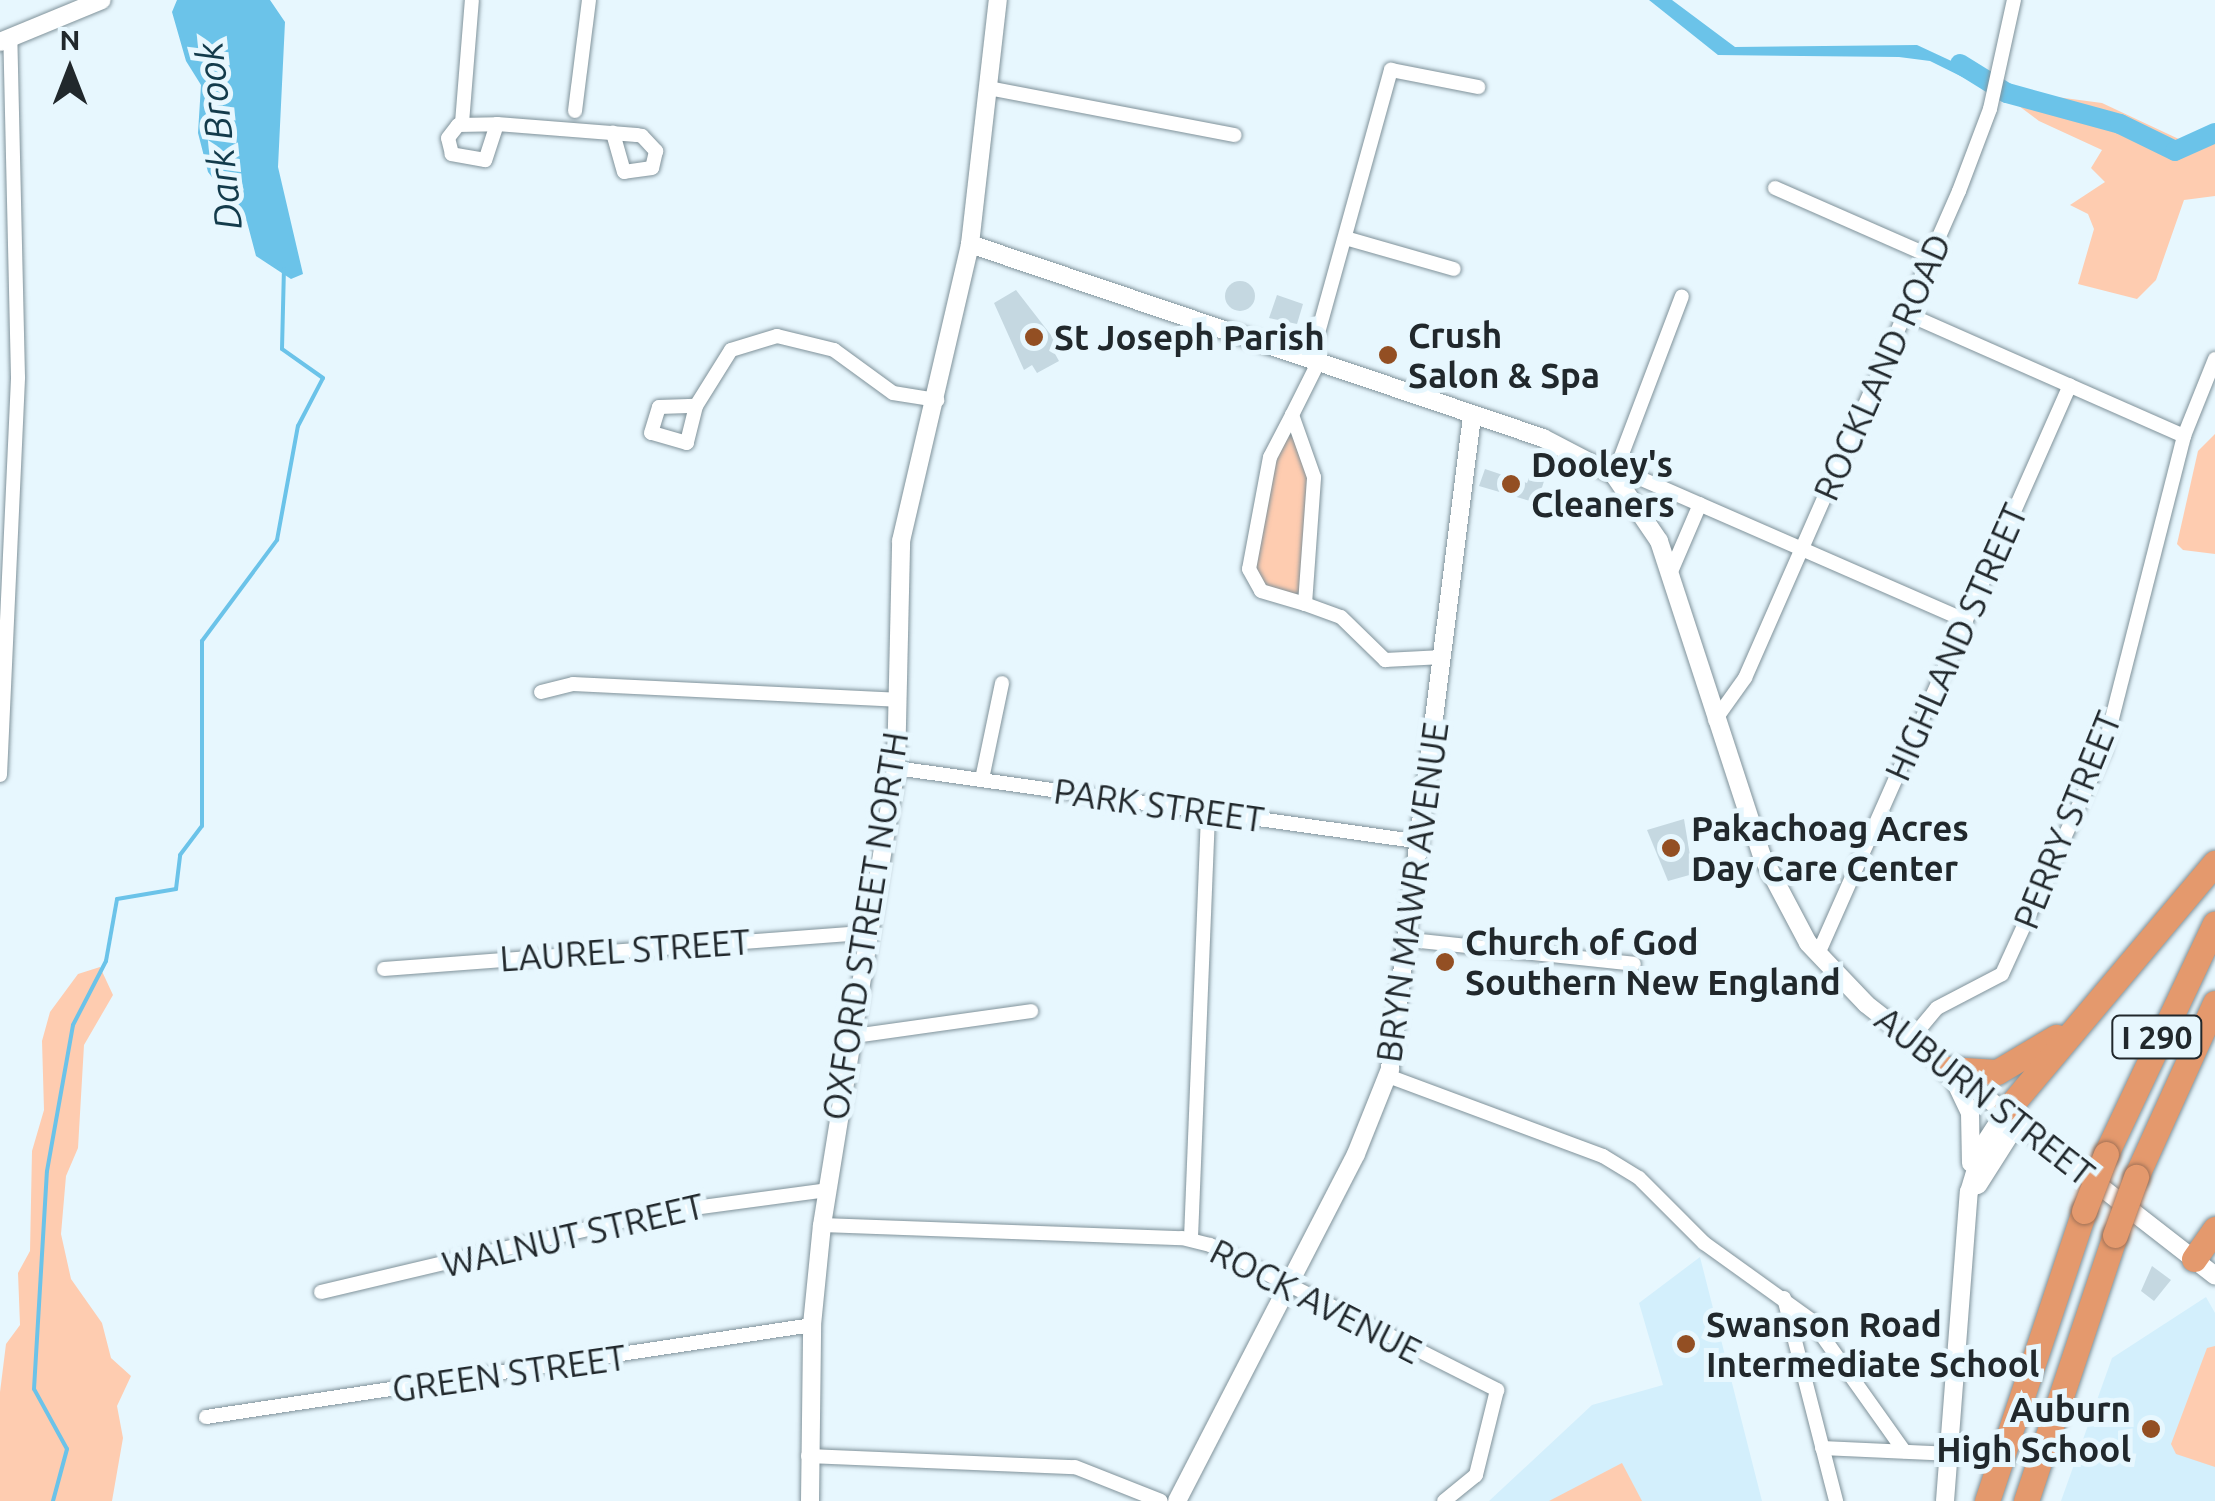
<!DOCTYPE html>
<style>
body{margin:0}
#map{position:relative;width:2215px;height:1501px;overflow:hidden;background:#e7f7fe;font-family:Ubuntu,sans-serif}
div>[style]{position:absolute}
.built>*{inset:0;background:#d3effc}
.green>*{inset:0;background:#feccb0}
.water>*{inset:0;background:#6bc3e9}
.stream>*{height:4px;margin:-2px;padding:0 2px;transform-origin:2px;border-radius:2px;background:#6bc3e9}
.river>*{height:20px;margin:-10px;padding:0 10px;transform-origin:10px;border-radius:10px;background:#6bc3e9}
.building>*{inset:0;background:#c5d8e1}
.round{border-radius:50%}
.roads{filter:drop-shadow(0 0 2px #80929a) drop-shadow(0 0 2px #80929a)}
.street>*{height:14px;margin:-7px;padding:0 7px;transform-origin:7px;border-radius:7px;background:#fff}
.secondary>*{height:18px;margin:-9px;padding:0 9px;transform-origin:9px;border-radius:9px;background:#fff}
.highway>*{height:25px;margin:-12.5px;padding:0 12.5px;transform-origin:12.5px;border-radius:12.5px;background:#e4996d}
.bridges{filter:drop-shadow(0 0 2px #a07156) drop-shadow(0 0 2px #a07156)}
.highway-bridge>*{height:25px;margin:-12.5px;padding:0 12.5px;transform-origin:12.5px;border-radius:12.5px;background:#e4996d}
.dots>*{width:28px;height:28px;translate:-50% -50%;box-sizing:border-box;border:5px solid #e7f7fe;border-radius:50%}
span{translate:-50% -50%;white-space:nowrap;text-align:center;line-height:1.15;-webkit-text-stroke:10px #e7f7fe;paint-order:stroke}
.shield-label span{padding:2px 8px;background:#e7f7fe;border:2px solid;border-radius:8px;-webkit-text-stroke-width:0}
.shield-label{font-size:32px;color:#21282c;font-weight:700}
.poi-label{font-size:35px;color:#21282c;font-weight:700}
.left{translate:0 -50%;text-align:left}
.right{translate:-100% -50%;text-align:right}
.street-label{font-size:35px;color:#21282c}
.water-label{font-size:38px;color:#133b4b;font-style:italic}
.north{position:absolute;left:20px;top:20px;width:100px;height:100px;-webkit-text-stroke:8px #e7f7fe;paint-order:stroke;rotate:0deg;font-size:28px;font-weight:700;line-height:40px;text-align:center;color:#21282c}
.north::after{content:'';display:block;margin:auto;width:35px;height:45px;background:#21282c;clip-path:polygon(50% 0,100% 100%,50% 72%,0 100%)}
</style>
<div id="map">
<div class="built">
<div style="clip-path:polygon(1700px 1257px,1762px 1501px,1489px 1501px,1592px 1405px,1663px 1385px,1639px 1303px)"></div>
<div style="clip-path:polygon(2206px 1297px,2215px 1313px,2215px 1501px,2061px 1501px,2112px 1358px)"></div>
</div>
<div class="green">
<div style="clip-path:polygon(2018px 92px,2102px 103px,2183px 141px,2215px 133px,2215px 196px,2184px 200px,2156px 280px,2137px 299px,2078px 284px,2094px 229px,2088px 214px,2070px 205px,2105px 182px,2091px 168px,2102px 150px,2039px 121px,2015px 103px)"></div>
<div style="clip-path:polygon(1292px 415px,1311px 457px,1305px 604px,1251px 578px,1272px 453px)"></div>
<div style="clip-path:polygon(2215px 434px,2215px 554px,2183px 550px,2177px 544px,2198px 451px)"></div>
<div style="clip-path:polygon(100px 967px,113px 995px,84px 1045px,78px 1148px,66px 1176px,61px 1234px,71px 1279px,102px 1323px,111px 1358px,131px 1376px,117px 1406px,123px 1438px,112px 1501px,0 1501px,0 1392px,6px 1344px,20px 1325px,18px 1273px,30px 1251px,32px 1151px,44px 1110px,42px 1041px,50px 1012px,78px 974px)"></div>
<div style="clip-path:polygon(2215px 1346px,2215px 1467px,2176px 1454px,2171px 1444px,2207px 1348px)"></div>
<div style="clip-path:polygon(1622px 1463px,1642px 1501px,1549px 1501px)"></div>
</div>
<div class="water">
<div style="clip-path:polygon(177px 0,270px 0,285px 22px,278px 167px,303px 274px,291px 279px,256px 256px,247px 222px,208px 172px,198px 133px,201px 85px,186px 61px,172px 12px)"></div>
<div style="clip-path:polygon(1649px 0,1672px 0,1735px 47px,1917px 45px,2018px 92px,2015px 103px,1930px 61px,1899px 57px,1718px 55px)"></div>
</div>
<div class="stream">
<div style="left:53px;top:1501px;width:54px;rotate:-74.9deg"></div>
<div style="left:67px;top:1449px;width:68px;rotate:-118.8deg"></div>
<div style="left:34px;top:1389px;width:218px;rotate:-86.6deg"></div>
<div style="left:47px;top:1171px;width:148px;rotate:-79.9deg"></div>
<div style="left:73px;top:1025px;width:72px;rotate:-62.7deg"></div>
<div style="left:106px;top:961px;width:63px;rotate:-79.9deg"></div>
<div style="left:117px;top:899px;width:60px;rotate:-9.6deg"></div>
<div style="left:176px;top:889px;width:34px;rotate:-83deg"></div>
<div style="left:180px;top:855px;width:36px;rotate:-53deg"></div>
<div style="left:202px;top:826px;width:185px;rotate:-90deg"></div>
<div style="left:202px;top:641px;width:126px;rotate:-53.4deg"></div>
<div style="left:277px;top:540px;width:116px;rotate:-79.6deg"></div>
<div style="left:298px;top:426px;width:54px;rotate:-62.5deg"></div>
<div style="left:323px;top:378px;width:50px;rotate:-144.7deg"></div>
<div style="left:282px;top:349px;width:80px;rotate:-88.6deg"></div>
</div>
<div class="river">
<div style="left:1960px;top:64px;width:55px;rotate:31.7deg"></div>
<div style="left:2007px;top:93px;width:117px;rotate:15.3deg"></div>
<div style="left:2120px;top:124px;width:61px;rotate:26.1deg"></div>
<div style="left:2175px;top:151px;width:44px;rotate:-24.2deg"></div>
</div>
<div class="building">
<div class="round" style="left:1225px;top:281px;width:30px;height:30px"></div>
<div style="clip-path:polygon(1016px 290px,1061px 348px,1054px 352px,1059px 361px,1037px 373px,1032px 365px,1024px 370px,994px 303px)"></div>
<div style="clip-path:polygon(1277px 295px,1303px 304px,1297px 324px,1269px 318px)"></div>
<div style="clip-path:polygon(1485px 469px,1527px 483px,1532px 470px,1546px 475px,1537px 503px,1479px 486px)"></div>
<div style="clip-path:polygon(1684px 819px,1693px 874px,1668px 881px,1647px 830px)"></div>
<div style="clip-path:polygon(2152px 1266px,2171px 1280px,2154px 1301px,2141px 1291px)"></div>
</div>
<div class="roads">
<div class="street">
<div style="left:988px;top:88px;width:251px;rotate:10.8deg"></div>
<div style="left:575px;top:111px;width:112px;rotate:-82.8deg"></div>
<div style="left:462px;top:123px;width:123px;rotate:-85.4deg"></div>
<div style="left:497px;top:124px;width:38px;rotate:108deg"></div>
<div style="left:485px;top:160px;width:34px;rotate:-170deg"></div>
<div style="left:452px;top:154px;width:16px;rotate:-104deg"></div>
<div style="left:448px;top:138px;width:16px;rotate:-52deg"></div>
<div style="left:458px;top:125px;width:39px;rotate:-1deg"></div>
<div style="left:497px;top:124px;width:140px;rotate:4.5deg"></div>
<div style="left:637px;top:135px;width:5px;rotate:11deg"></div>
<div style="left:642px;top:136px;width:21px;rotate:47deg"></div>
<div style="left:656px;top:151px;width:17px;rotate:103deg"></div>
<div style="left:652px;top:168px;width:28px;rotate:172deg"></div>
<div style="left:624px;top:172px;width:41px;rotate:-105.8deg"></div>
<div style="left:1775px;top:188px;width:169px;rotate:23.7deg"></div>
<div style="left:1345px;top:238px;width:113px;rotate:15.9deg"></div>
<div style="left:1905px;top:313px;width:305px;rotate:23.8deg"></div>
<div style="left:696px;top:406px;width:38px;rotate:104deg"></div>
<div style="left:687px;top:443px;width:37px;rotate:-164deg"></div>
<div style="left:651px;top:433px;width:27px;rotate:-73deg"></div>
<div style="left:659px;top:407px;width:37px;rotate:-2deg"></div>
<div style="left:696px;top:406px;width:66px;rotate:-58deg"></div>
<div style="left:731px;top:350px;width:48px;rotate:-16.9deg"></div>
<div style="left:777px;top:336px;width:59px;rotate:13.8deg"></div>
<div style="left:834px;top:350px;width:73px;rotate:36.1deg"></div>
<div style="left:893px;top:393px;width:45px;rotate:9deg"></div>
<div style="left:1292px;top:415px;width:47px;rotate:117.6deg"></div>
<div style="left:1270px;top:457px;width:114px;rotate:100.6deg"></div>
<div style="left:1249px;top:569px;width:25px;rotate:61deg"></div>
<div style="left:1261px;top:591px;width:46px;rotate:16.5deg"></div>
<div style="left:1305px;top:604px;width:127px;rotate:-85.9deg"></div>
<div style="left:1314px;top:477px;width:66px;rotate:-109.5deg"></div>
<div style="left:1292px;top:415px;width:56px;rotate:-63.4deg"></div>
<div style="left:1317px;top:365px;width:15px;rotate:-106deg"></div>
<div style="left:1313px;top:351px;width:292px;rotate:-74.5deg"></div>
<div style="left:1391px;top:70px;width:89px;rotate:11.1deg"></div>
<div style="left:1614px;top:475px;width:14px;rotate:-8deg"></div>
<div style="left:1628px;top:473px;width:369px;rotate:23.6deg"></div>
<div style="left:1614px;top:475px;width:191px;rotate:-69.2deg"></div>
<div style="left:1670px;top:574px;width:76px;rotate:-66.8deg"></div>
<div style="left:1305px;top:604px;width:38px;rotate:20deg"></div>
<div style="left:1341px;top:617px;width:62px;rotate:44.3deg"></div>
<div style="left:1385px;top:660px;width:58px;rotate:-3deg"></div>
<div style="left:541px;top:692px;width:33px;rotate:-14deg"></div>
<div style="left:573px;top:684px;width:324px;rotate:2.8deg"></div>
<div style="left:1715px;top:720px;width:52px;rotate:-54.5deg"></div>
<div style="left:1745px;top:678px;width:532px;rotate:-66.28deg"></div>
<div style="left:1959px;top:191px;width:88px;rotate:-69.3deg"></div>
<div style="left:1990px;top:109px;width:112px;rotate:-77.6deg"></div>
<div style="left:896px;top:768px;width:531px;rotate:8.01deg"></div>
<div style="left:0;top:775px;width:398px;rotate:-87.4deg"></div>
<div style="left:18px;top:377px;width:340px;rotate:-91.3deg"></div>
<div style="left:982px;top:779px;width:98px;rotate:-78.2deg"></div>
<div style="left:1411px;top:940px;width:224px;rotate:6.1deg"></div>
<div style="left:1818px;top:954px;width:622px;rotate:-66.11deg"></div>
<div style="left:384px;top:969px;width:483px;rotate:-4.3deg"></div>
<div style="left:847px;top:1037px;width:186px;rotate:-8deg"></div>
<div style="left:1911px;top:1039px;width:40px;rotate:-50deg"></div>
<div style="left:1937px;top:1008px;width:73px;rotate:-27.6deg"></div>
<div style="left:2002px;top:974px;width:246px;rotate:-65.5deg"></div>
<div style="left:2104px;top:750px;width:324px;rotate:-75.7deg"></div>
<div style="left:2184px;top:436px;width:83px;rotate:-68.1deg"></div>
<div style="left:1388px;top:1076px;width:229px;rotate:20.4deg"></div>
<div style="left:1603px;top:1156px;width:42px;rotate:31.4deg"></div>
<div style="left:1639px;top:1178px;width:92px;rotate:45deg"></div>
<div style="left:1704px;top:1243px;width:132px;rotate:35.7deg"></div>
<div style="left:1811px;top:1320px;width:161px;rotate:54.6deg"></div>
<div style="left:822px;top:1225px;width:360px;rotate:2.1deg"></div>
<div style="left:1182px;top:1238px;width:29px;rotate:14deg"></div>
<div style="left:1210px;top:1245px;width:322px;rotate:26.8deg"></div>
<div style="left:1497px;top:1390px;width:88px;rotate:103.9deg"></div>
<div style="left:1476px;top:1475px;width:41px;rotate:140.9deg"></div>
<div style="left:1191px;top:1238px;width:426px;rotate:-87.7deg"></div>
<div style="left:321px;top:1292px;width:338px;rotate:-13.3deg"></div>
<div style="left:650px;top:1214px;width:179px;rotate:-7.7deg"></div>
<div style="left:1784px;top:1298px;width:210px;rotate:75.6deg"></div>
<div style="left:206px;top:1417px;width:613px;rotate:-8.63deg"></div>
<div style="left:1822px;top:1448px;width:131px;rotate:2.6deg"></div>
<div style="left:808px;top:1456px;width:267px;rotate:2.4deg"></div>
<div style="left:1075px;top:1467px;width:92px;rotate:21.6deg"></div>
</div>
<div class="secondary">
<div style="left:0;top:42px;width:110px;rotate:-22.4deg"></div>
<div style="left:970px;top:244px;width:605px;rotate:18.7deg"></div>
<div style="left:1543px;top:438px;width:80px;rotate:27.5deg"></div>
<div style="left:1614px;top:475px;width:80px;rotate:55.7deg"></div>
<div style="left:1659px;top:541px;width:331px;rotate:71.9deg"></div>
<div style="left:1762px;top:856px;width:98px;rotate:62.1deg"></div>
<div style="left:1808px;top:943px;width:84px;rotate:46.4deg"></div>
<div style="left:1866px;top:1004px;width:442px;rotate:37.9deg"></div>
<div style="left:1951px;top:1073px;width:44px;rotate:64.6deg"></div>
<div style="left:1970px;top:1113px;width:50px;rotate:88.9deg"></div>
<div style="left:1978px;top:1185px;width:75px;rotate:-57.6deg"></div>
<div style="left:810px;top:1501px;width:176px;rotate:-89.3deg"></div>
<div style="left:812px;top:1325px;width:100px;rotate:-84.3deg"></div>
<div style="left:822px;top:1225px;width:463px;rotate:-80.8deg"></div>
<div style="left:896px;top:768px;width:227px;rotate:-88.7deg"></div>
<div style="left:901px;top:541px;width:305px;rotate:-76.9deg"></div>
<div style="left:970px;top:244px;width:246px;rotate:-83.5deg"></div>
<div style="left:1177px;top:1501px;width:390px;rotate:-62.7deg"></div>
<div style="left:1356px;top:1154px;width:92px;rotate:-68.2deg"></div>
<div style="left:1390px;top:1069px;width:658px;rotate:-82.84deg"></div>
<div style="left:1945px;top:1501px;width:310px;rotate:-85.6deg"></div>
<div style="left:1969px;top:1192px;width:48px;rotate:-73.1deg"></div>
<div style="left:1983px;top:1146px;width:40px;rotate:-57.1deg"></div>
</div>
<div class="highway">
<div style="left:1948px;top:1069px;width:49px;rotate:3.5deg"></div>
<div style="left:1997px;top:1072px;width:69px;rotate:-30.7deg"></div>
<div style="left:2005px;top:1112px;width:326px;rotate:-49.9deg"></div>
<div style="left:2106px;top:1154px;width:255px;rotate:-64.7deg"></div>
<div style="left:2136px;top:1177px;width:191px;rotate:-65.6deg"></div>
<div style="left:2194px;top:1259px;width:37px;rotate:-55deg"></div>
<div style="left:1987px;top:1501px;width:306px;rotate:-71.5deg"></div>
<div style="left:2026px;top:1501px;width:280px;rotate:-71.5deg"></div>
</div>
</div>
<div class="bridges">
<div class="highway-bridge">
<div style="left:2084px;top:1211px;width:61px;rotate:-68.9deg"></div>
<div style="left:2115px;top:1235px;width:62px;rotate:-70.1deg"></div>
</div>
</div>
<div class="dots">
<div style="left:1034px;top:337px;background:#934f23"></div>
<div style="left:1388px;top:355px;background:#934f23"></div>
<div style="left:1511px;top:484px;background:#934f23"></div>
<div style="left:1671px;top:848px;background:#934f23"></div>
<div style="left:1445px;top:962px;background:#934f23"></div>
<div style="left:1686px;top:1344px;background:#934f23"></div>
<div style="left:2151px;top:1429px;background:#934f23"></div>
</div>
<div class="shield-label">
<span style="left:2157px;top:1037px">I 290</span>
</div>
<div class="poi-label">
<span class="left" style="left:1408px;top:355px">Crush<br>Salon &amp; Spa</span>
<span class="left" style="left:1054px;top:337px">St Joseph Parish</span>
<span class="left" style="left:1531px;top:484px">Dooley's<br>Cleaners</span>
<span class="left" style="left:1691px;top:848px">Pakachoag Acres<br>Day Care Center</span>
<span class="left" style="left:1465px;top:962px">Church of God<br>Southern New England</span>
<span class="left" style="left:1706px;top:1344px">Swanson Road<br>Intermediate School</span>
<span class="right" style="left:2131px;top:1429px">Auburn<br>High School</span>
</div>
<div class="street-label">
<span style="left:1882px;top:367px;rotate:-66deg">ROCKLAND ROAD</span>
<span style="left:1956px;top:642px;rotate:-66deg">HIGHLAND STREET</span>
<span style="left:1159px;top:805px;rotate:8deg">PARK STREET</span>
<span style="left:2067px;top:820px;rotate:-68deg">PERRY STREET</span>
<span style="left:1412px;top:892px;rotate:-82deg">BRYN MAWR AVENUE</span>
<span style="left:865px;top:926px;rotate:-81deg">OXFORD STREET NORTH</span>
<span style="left:625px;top:950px;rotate:-4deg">LAUREL STREET</span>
<span style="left:1985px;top:1096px;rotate:38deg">AUBURN STREET</span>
<span style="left:573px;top:1235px;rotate:-13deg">WALNUT STREET</span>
<span style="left:1316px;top:1301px;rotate:27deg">ROCK AVENUE</span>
<span style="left:509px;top:1373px;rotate:-8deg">GREEN STREET</span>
</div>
<div class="water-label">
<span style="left:219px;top:136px;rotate:-96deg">Dark Brook</span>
</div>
<div class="north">N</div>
</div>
